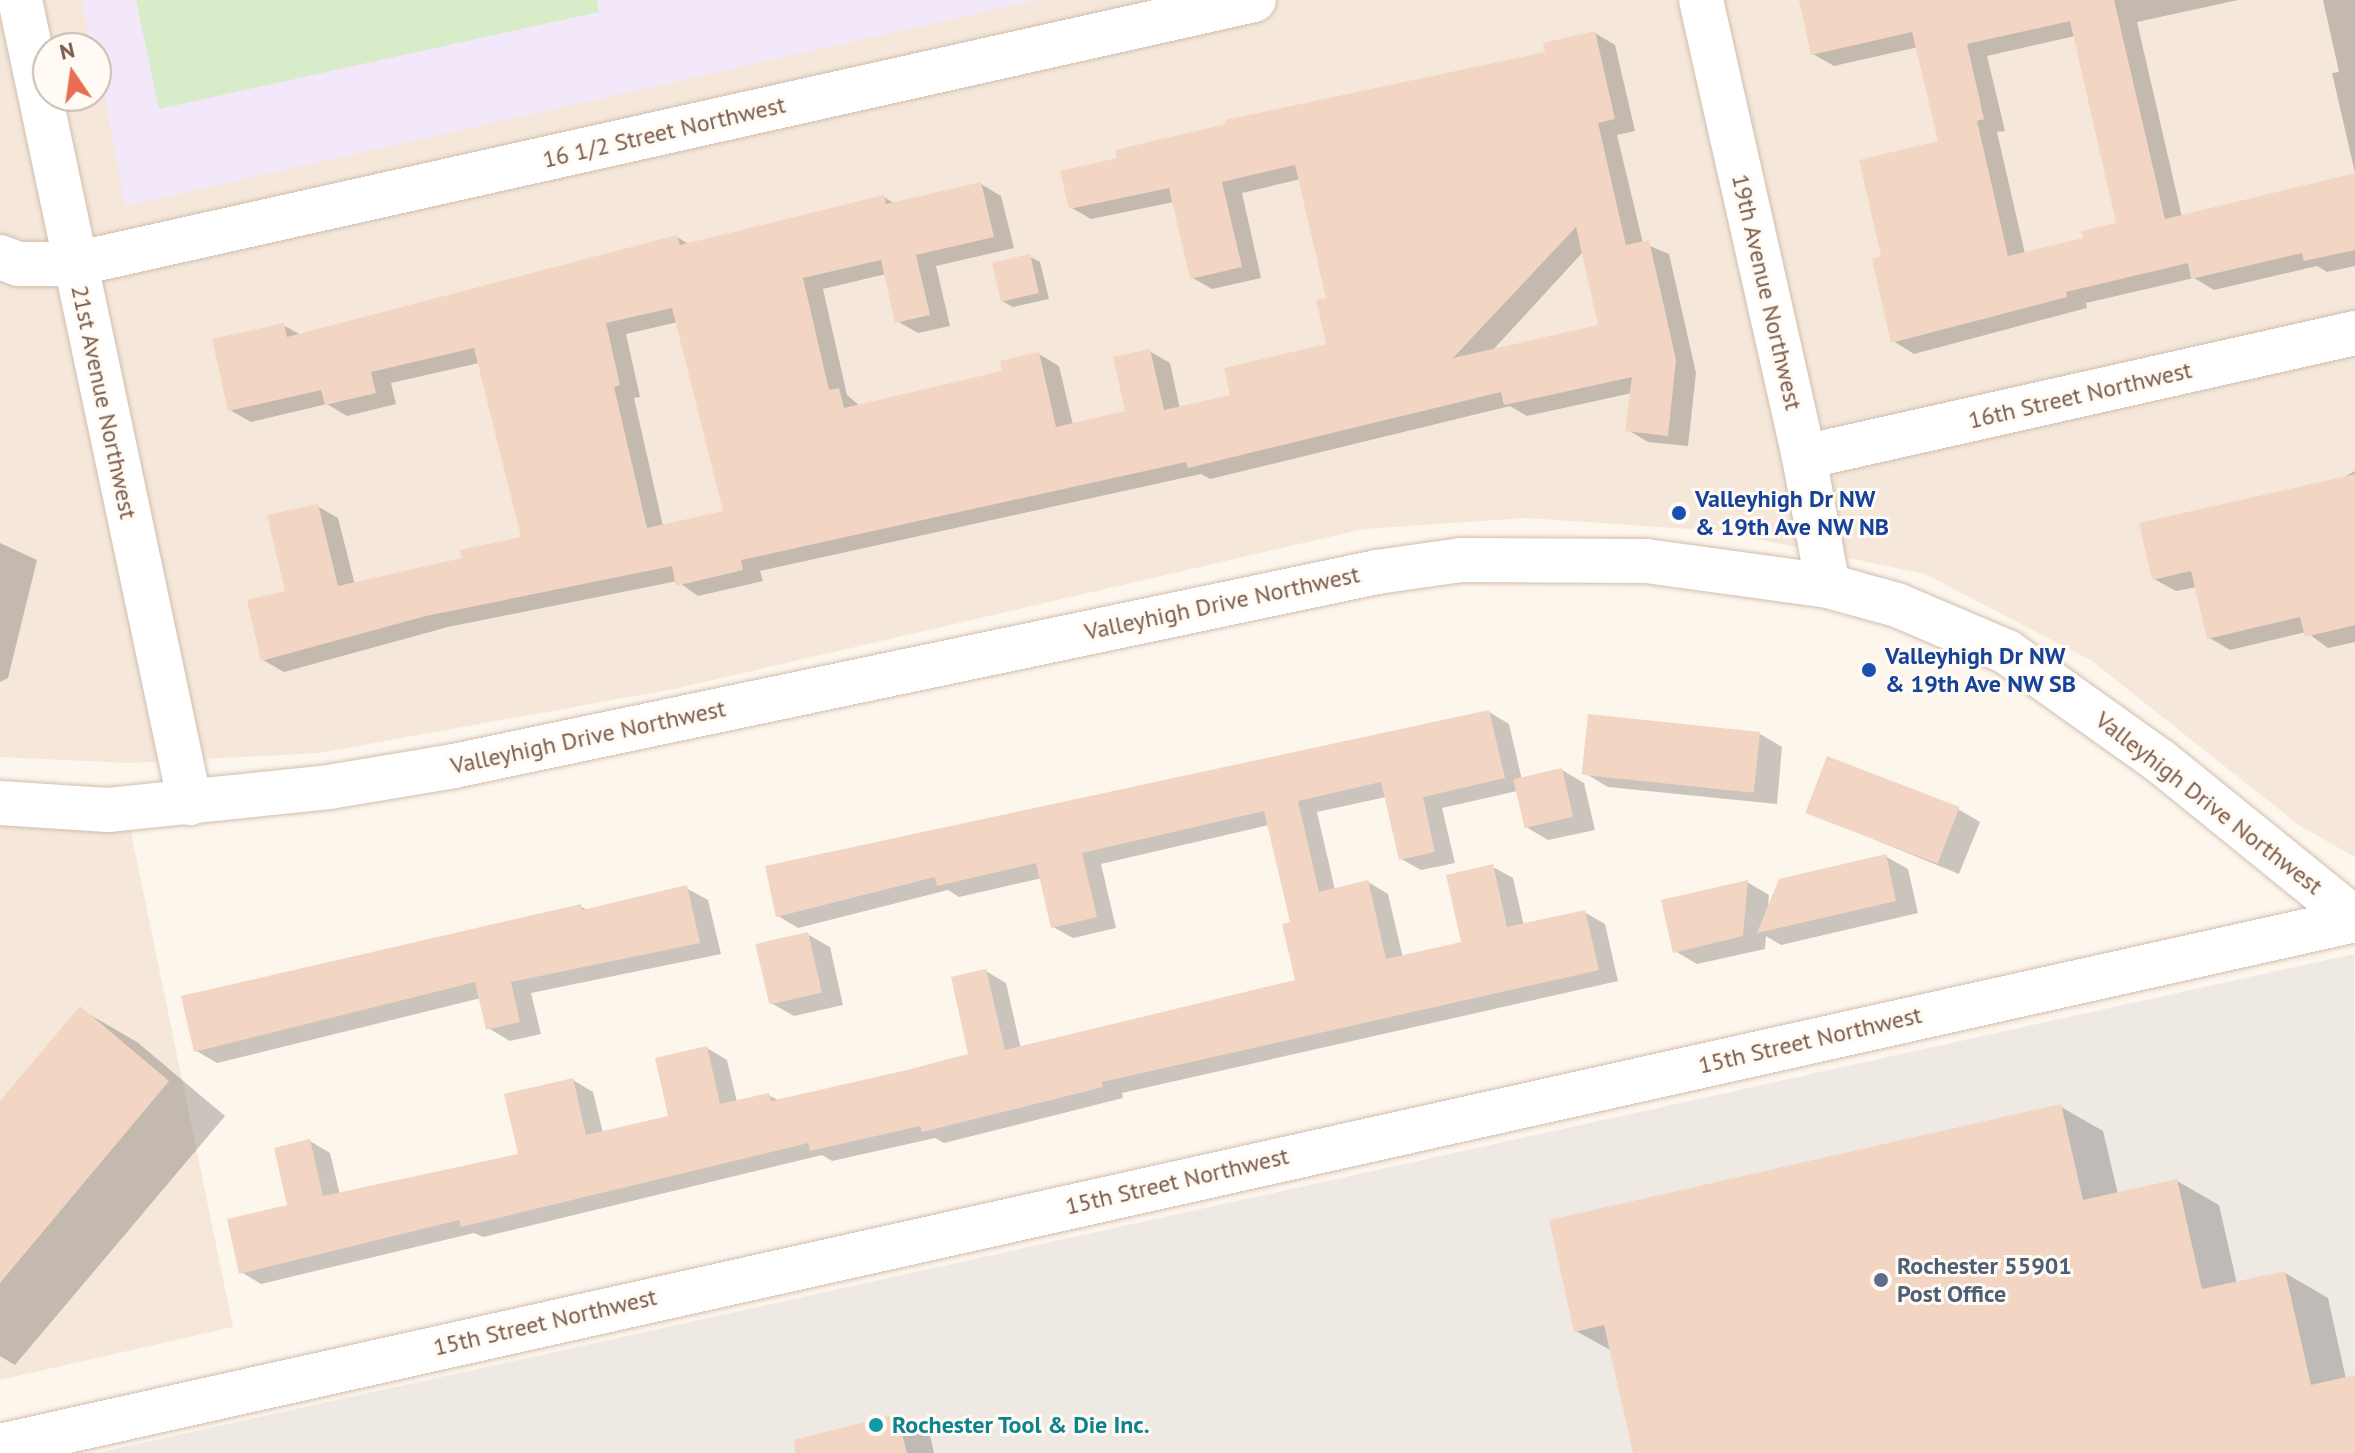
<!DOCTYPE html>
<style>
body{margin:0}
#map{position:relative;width:2355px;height:1453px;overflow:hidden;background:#fdf6ec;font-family:"PT Sans",sans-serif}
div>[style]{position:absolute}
.residential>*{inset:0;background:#f5e8da}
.industrial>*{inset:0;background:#efe9e4}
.education>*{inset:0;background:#f3e8fa}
.green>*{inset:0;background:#d8ecc9}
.shadow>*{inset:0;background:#0003}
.building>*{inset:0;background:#f3d5c3;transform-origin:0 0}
.roads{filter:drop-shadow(0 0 2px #d1beb0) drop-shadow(0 0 2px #d1beb0)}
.street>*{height:44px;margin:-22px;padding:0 22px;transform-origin:22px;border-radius:22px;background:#fff}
.secondary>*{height:44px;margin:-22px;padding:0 22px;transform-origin:22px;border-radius:22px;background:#fff}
.dots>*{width:22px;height:22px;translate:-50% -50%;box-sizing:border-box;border:4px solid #fffaf3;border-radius:50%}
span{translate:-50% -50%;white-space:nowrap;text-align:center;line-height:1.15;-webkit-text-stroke:6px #fffaf3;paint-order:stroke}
.street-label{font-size:24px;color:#7a5c4d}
.transit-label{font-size:24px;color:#164399;font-weight:700}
.left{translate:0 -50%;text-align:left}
.service-label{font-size:24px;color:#4e5e75;font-weight:700}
.culture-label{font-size:24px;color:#0d838f;font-weight:700}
.north{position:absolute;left:32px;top:32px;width:80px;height:80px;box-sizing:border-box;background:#fffaf3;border:2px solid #cabbb1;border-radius:50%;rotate:347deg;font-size:22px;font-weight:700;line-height:32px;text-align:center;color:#7a5c4d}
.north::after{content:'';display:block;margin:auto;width:28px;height:36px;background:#e76f51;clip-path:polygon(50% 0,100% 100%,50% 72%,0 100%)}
</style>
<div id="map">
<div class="residential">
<div style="clip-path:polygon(evenodd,0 0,2355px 0,2355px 857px,2300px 826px,2092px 661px,1925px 574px,1719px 531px,1526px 518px,1364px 529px,674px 689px,319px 753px,129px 763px,0 757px,0 0,48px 48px,96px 48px,96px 96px,48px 96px,48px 48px)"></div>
<div style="clip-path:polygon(0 803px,126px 808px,233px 1327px,0 1380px)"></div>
</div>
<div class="industrial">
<div style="clip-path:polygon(2354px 954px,2355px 1453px,97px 1453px)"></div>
</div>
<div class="education">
<div style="clip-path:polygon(81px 0,1037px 0,125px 206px,96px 48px,92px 48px)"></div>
</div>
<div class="green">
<div style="clip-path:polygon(136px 0,597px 0,599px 12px,159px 109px)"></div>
</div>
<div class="shadow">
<div style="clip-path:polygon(evenodd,1801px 0,2238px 0,2137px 22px,2182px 217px,2355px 175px,2355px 266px,2327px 272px,2317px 266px,2214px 290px,2194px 278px,2086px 303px,2087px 308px,1914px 354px,1893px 341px,1884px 258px,1940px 143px,1918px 47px,1834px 66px,1813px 54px,1801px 0,2075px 36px,2118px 225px,2085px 240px,2025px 254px,1997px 132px,2005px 131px,1987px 56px,2075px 36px)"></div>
<div style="clip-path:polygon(2323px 0,2355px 0,2355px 173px,2332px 73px,2339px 72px)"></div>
<div style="clip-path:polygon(evenodd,1595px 33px,1615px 45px,1635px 131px,1617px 135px,1643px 243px,1669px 254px,1696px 373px,1688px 446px,1648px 442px,1628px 430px,1632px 393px,1527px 416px,1510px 406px,1210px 479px,1201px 474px,760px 571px,763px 581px,698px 596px,677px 581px,448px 627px,284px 672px,263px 660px,317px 506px,338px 518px,355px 585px,464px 559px,524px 539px,479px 363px,391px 383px,396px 404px,347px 416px,327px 404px,251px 422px,230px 410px,283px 325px,301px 335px,677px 237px,690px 245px,884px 197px,895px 204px,981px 184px,1001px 196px,1014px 248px,936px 266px,950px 326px,918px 333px,897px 321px,886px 274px,823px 289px,847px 395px,860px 406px,1005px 373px,1039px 354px,1059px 366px,1073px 425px,1128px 412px,1149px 351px,1170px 363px,1180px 409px,1233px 397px,1328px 346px,1328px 300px,1301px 179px,1242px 193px,1261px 278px,1212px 289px,1191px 277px,1174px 202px,1091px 219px,1070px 207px,1547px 53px,1595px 33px,1583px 252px,1601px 326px,1491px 352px,1583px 252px,1595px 33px,678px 322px,726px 512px,663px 526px,634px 398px,640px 397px,626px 334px,678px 322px)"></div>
<div style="clip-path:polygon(1029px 256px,1040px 262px,1049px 299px,1013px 307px,1002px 301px)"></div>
<div style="clip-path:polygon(2355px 471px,2355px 642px,2328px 648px,2306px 632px,2230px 650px,2208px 637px,2197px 587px,2176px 591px,2154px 579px)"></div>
<div style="clip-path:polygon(0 543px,37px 560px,8px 678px,0 682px)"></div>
<div style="clip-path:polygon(1489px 712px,1509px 724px,1522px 780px,1562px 770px,1584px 783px,1595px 830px,1548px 840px,1526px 827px,1517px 791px,1442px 808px,1455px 863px,1421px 870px,1401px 859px,1386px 797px,1317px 812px,1335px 890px,1368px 882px,1388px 894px,1403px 958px,1464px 944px,1493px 867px,1513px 878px,1524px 926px,1584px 912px,1605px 924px,1618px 981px,1122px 1093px,1123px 1098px,944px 1143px,935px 1138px,832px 1161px,822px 1155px,483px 1237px,474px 1233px,261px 1284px,241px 1272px,289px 1206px,310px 1141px,330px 1153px,340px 1195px,520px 1156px,573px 1080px,593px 1092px,603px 1133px,671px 1117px,707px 1048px,727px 1060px,737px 1102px,768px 1095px,780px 1101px,971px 1056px,986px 971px,1006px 983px,1021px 1049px,1298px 981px,1292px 924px,1269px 825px,1101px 864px,1116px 928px,1073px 938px,1053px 927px,1042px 878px,959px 897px,948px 890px,798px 928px,778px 916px)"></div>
<div style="clip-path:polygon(1760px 734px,1782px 747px,1777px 804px,1608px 787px,1586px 774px)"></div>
<div style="clip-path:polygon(1958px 809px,1980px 822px,1959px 874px,1807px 812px)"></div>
<div style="clip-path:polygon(1885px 856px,1908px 869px,1918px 913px,1781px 945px,1766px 936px,1765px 949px,1697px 964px,1675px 951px,1747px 882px,1769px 895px,1768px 907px)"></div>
<div style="clip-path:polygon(686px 888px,708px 900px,721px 954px,531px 993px,541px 1034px,510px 1041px,488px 1028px,481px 998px,217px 1063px,195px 1050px,581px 907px,588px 910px)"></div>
<div style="clip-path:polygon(807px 934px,830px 947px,843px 1005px,794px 1016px,771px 1003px)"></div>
<div style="clip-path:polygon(80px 1009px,137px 1042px,225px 1116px,15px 1365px,0 1356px,0 1105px)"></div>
<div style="clip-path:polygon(2061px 1107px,2103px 1131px,2118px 1194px,2177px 1181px,2219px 1205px,2237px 1284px,2285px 1273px,2328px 1298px,2346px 1379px,2355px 1377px,2355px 1453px,1635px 1453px,1612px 1351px,1576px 1331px)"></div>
<div style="clip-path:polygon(897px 1416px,930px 1435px,934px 1453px,812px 1453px)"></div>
</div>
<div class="building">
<div style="clip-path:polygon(evenodd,1799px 0,2114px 0,2165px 219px,2355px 173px,2355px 250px,2304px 261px,2302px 253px,2191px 279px,2188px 263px,2066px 292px,2067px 297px,1891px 343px,1872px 259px,1881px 256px,1859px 160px,1938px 141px,1912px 32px,1811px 55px,1799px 0,2070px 21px,2116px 223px,2081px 231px,2083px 238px,2008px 256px,1977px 121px,1984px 119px,1967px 44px,2070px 21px)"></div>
<div style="clip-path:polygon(evenodd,1595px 31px,1615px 119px,1598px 123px,1626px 245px,1649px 240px,1676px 360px,1668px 436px,1625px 431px,1632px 377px,1504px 405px,1501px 392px,1188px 468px,1186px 462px,741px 560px,743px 570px,676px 586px,672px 566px,426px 616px,261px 661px,247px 600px,285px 591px,267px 515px,318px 504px,338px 586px,462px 558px,460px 550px,521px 537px,474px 348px,371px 372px,376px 393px,325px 405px,321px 390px,228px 411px,212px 339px,284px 323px,287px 337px,677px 235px,680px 245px,884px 195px,886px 204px,981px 182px,994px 237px,916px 255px,930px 315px,895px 323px,881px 260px,803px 278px,829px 390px,839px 388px,844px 408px,1002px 371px,1000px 361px,1039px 352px,1056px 427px,1125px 411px,1113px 357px,1150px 349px,1164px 410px,1230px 395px,1224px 368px,1326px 344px,1316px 300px,1326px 298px,1295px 165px,1222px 182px,1242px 267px,1190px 279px,1169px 188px,1069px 209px,1060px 171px,1117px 158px,1115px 150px,1226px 124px,1225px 120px,1545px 52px,1543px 43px,1595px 31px,1576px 227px,1598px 325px,1453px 358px,1576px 227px,1595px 31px,672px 308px,723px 511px,647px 528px,614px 387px,620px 385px,606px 323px,672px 308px)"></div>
<div style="left:1030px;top:254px;width:40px;height:39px;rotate:77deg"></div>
<div style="clip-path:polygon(2355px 474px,2355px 625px,2305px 637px,2300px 617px,2207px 639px,2191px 571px,2152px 580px,2139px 523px)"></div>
<div style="clip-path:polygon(1489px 710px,1505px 778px,1423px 797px,1435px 852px,1399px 860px,1381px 782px,1298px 801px,1319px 892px,1368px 880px,1386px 959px,1461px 942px,1446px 875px,1493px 864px,1507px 927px,1585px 910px,1599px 970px,1102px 1082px,1103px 1087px,922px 1132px,920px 1126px,810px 1151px,808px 1143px,461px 1227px,459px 1220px,239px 1274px,227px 1219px,287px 1205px,274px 1148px,310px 1139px,323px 1196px,518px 1154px,504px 1094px,573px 1078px,586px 1135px,668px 1116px,655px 1058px,707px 1046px,720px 1104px,769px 1093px,771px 1101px,907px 1070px,968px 1054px,951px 977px,986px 969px,1005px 1050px,1295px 980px,1282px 924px,1290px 922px,1264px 811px,1082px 853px,1097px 917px,1051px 928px,1036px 863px,937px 886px,935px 877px,776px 917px,765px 866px)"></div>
<div style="left:1588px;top:714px;width:173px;height:61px;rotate:6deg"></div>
<div style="left:1827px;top:756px;width:142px;height:61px;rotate:21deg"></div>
<div style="left:1562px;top:768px;width:50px;height:50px;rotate:77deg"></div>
<div style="clip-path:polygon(1886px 854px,1896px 901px,1757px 933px,1779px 879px)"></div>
<div style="clip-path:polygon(1748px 880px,1743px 936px,1673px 953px,1661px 900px)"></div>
<div style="clip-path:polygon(687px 885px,700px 943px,511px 982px,520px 1022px,486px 1030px,475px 982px,194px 1052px,181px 996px,581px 904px,582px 910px)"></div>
<div style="left:808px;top:932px;width:62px;height:54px;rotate:77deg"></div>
<div style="clip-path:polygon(80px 1006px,169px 1081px,0 1283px,0 1101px)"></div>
<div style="clip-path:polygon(2061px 1104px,2083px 1200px,2177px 1179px,2202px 1289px,2285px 1271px,2311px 1385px,2355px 1375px,2355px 1453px,1633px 1453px,1604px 1325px,1574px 1332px,1549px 1220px)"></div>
<div style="clip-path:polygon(897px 1414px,907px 1453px,795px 1453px,794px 1440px)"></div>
</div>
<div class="roads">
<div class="street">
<div style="left:20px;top:0;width:821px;rotate:78.05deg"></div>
<div style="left:0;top:257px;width:19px;rotate:21deg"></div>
<div style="left:18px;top:264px;width:57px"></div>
<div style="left:75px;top:264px;width:1208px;rotate:-12.62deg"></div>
<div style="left:1804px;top:457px;width:565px;rotate:-12.68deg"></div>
<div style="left:0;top:1446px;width:2413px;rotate:-12.59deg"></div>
</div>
<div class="secondary">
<div style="left:1701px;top:0;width:468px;rotate:77.3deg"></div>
<div style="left:1804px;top:457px;width:131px;rotate:79.5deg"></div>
<div style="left:0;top:803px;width:108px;rotate:3.7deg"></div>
<div style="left:108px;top:810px;width:222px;rotate:-5.9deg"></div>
<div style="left:329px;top:787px;width:127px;rotate:-9.5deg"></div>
<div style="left:454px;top:766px;width:943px;rotate:-11.87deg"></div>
<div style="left:1377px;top:572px;width:85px;rotate:-8.1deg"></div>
<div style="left:1461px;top:560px;width:185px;rotate:0.3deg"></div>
<div style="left:1646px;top:561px;width:184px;rotate:7.8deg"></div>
<div style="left:1828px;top:586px;width:72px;rotate:15.4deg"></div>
<div style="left:1897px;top:605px;width:120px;rotate:23.1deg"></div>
<div style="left:2007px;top:652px;width:188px;rotate:35.5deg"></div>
<div style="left:2160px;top:761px;width:251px;rotate:39deg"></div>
</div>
</div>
<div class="dots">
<div style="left:1679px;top:513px;background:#1a4fb4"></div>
<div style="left:1869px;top:670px;background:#1a4fb4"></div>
<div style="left:1881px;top:1280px;background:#5c6f8a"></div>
<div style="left:876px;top:1425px;background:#0f9aa8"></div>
</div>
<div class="street-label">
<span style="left:664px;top:132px;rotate:-13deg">16 1/2 Street Northwest</span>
<span style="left:1767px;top:292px;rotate:77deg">19th Avenue Northwest</span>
<span style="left:2080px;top:395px;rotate:-13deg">16th Street Northwest</span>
<span style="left:104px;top:402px;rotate:78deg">21st Avenue Northwest</span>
<span style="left:1222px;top:603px;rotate:-12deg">Valleyhigh Drive Northwest</span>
<span style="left:588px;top:737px;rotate:-12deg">Valleyhigh Drive Northwest</span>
<span style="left:2209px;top:803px;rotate:38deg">Valleyhigh Drive Northwest</span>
<span style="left:1810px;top:1040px;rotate:-13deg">15th Street Northwest</span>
<span style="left:1177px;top:1181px;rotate:-13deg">15th Street Northwest</span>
<span style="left:545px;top:1322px;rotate:-13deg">15th Street Northwest</span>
</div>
<div class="transit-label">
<span class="left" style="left:1695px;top:513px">Valleyhigh Dr NW<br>&amp; 19th Ave NW NB</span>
<span class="left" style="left:1885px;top:670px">Valleyhigh Dr NW<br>&amp; 19th Ave NW SB</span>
</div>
<div class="service-label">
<span class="left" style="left:1897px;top:1280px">Rochester 55901<br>Post Office</span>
</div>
<div class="culture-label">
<span class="left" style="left:892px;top:1425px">Rochester Tool &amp; Die Inc.</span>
</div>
<div class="north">N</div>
</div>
